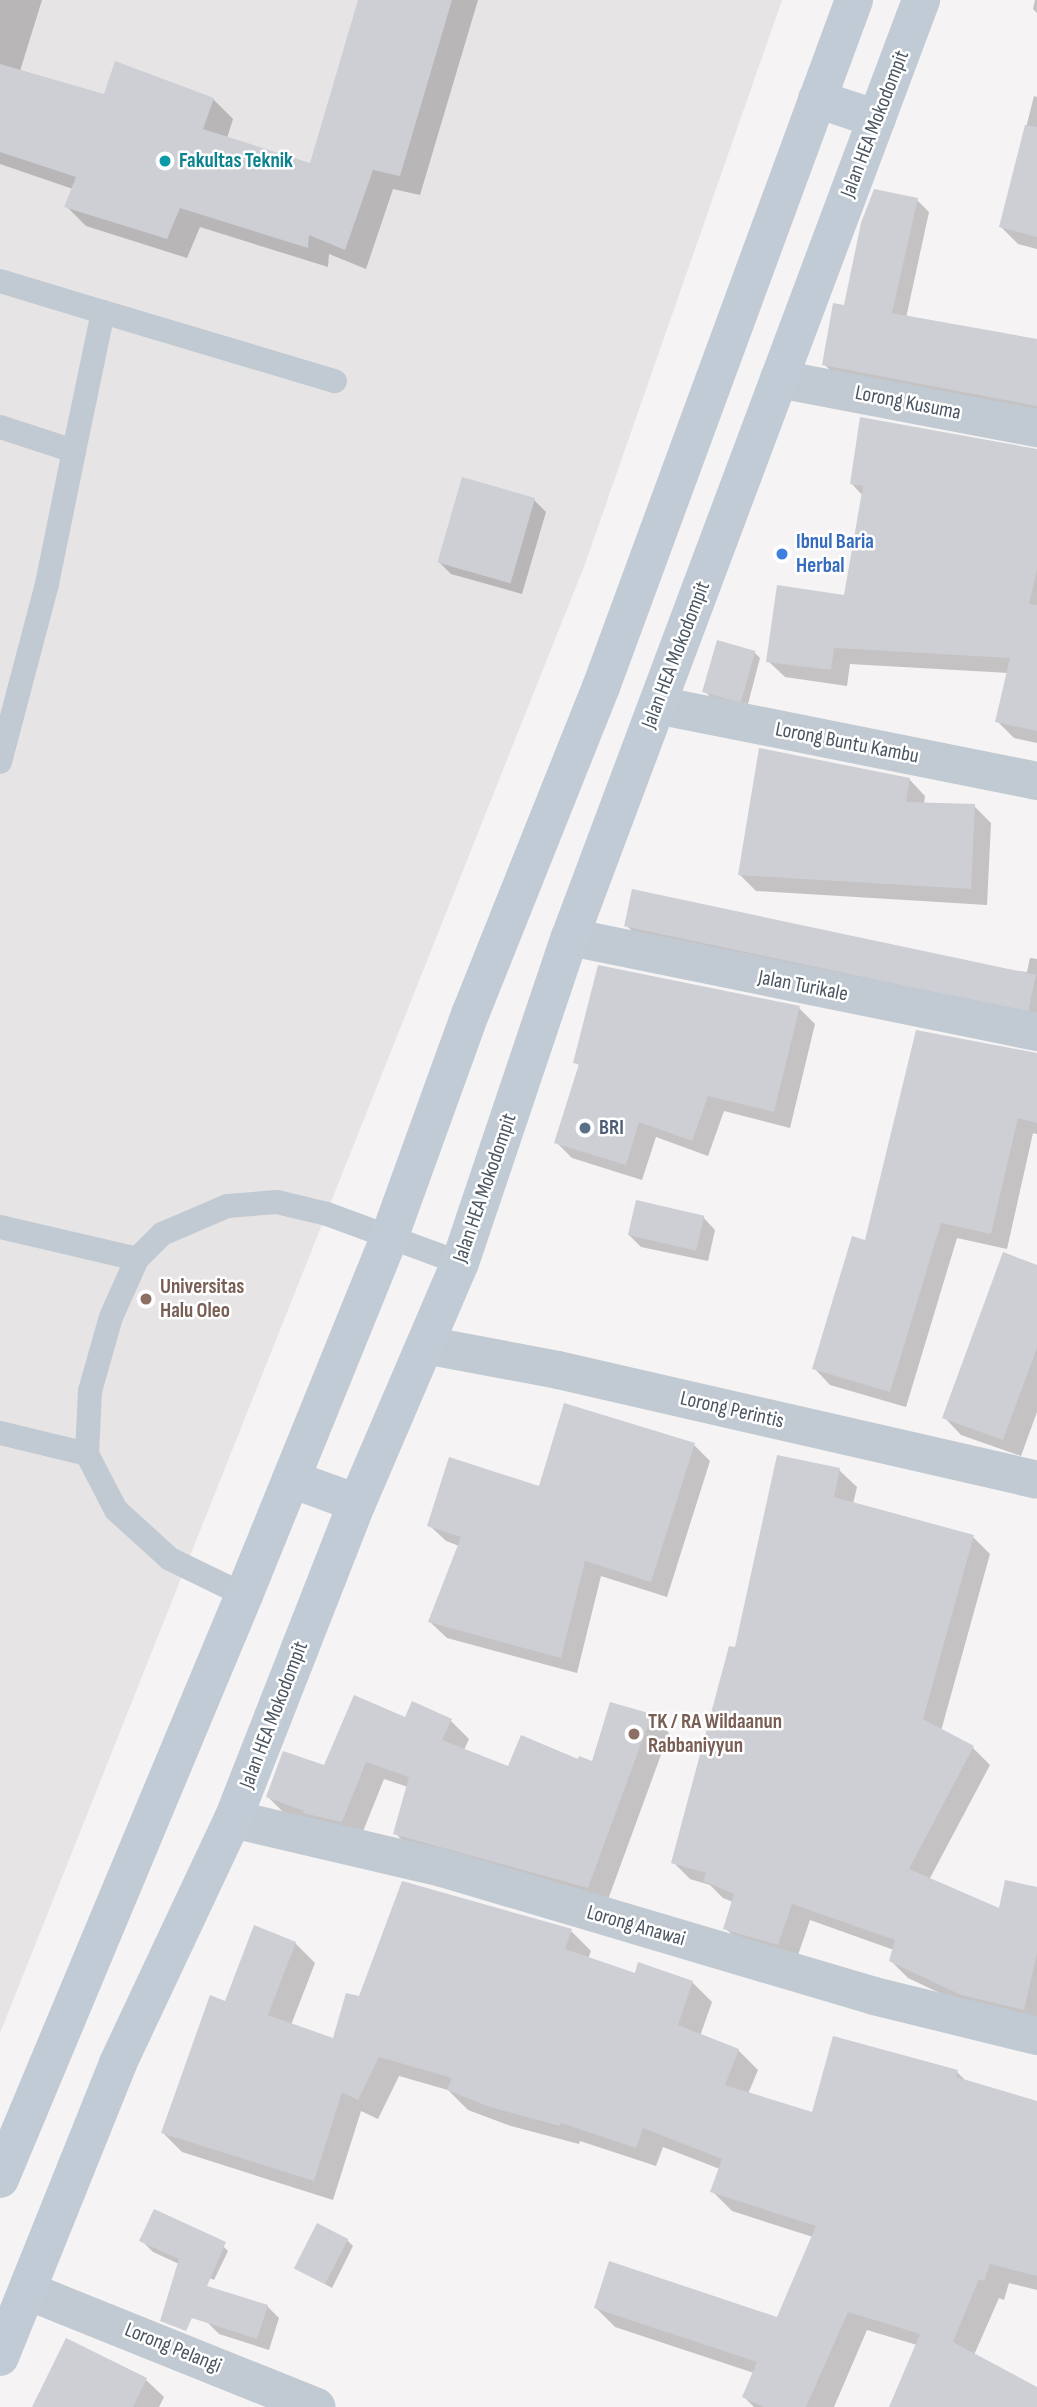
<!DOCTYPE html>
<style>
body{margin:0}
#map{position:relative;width:1037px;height:2407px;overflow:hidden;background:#f5f3f3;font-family:"Sofia Sans Condensed",sans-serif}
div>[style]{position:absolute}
.education>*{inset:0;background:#e6e4e5}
.shadow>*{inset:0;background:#0003}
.building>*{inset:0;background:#cdcfd5;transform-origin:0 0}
.lane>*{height:24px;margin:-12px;padding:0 12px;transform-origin:12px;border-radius:12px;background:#c1cad2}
.street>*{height:38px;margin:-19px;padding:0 19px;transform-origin:19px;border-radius:19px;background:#c1cad2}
.secondary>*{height:38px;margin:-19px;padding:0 19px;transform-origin:19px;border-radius:19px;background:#c1cbd6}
.dots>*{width:19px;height:19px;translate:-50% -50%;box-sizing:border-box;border:4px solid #fff;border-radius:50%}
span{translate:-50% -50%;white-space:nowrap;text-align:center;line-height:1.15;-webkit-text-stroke:5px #fff;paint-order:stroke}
.street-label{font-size:21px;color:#4a5661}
.culture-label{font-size:21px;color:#0d838f;font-weight:700}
.left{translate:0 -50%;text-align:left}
.shop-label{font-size:21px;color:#366cbe;font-weight:700}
.service-label{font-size:21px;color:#4e5e75;font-weight:700}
.education-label{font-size:21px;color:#785e54;font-weight:700}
</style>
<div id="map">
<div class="education">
<div style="clip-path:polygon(0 0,782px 0,585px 564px,0 2033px)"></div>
</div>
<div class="shadow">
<div style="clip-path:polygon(0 0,42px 0,20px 71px,105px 96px,213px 99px,233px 119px,227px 138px,311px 166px,360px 0,478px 0,420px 195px,393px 189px,366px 269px,329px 254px,328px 267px,200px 227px,187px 258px,86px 226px,66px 206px,73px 189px,0 164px)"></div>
<div style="clip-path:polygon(1035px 0,1037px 0,1037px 13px,1033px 9px)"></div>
<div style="clip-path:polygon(1034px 96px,1037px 97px,1037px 249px,1018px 244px,1001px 227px)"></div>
<div style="clip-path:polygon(917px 200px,929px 212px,906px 318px,1037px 341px,1037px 415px,836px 376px,824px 364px,845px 307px)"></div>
<div style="clip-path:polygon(1037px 453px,1037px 743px,1014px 738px,997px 721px,1009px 673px,850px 664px,847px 686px,785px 677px,768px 661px,846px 597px,863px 496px,852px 484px)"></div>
<div style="clip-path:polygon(463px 480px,534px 500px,546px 512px,522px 594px,451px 574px,439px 562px)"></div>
<div style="clip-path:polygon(754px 652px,760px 658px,748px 704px,710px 697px,705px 691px)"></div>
<div style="clip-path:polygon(909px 779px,925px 796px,924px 804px,974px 806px,991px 823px,987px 905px,756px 891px,740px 875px)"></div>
<div style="clip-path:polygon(626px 925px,1027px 972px,1030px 958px,1037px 959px,1037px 1022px,642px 941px)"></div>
<div style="clip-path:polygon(799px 1008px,815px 1024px,790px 1128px,724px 1111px,708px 1156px,656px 1137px,642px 1180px,572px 1158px,556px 1142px,580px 1066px,575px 1062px)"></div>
<div style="clip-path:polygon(1037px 1055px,1037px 1134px,1033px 1133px,1007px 1249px,957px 1238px,906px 1407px,830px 1385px,814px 1368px,866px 1242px)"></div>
<div style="clip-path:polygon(703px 1217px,715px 1230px,708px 1261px,641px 1247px,629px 1235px)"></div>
<div style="clip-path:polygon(1037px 1267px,1037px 1412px,1021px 1456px,961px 1435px,944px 1417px)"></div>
<div style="clip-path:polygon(694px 1445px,710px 1461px,667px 1597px,601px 1576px,577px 1673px,447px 1638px,430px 1622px,459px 1546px,446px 1541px,429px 1525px,540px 1488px)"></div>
<div style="clip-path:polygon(839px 1470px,857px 1487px,853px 1504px,973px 1537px,990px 1554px,941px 1731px,973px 1748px,990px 1765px,929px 1880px,1000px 1910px,1037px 1889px,1037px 2025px,980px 2012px,908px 1978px,891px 1961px,894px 1950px,810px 1920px,796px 1961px,743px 1945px,725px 1928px,733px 1902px,723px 1898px,710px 1885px,690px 1879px,673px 1862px,737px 1649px)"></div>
<div style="clip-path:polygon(651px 1715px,669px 1733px,606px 1905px,413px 1851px,395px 1833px,408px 1787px,384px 1779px,360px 1839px,286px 1815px,268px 1797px,406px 1719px,451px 1721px,469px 1739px,464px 1750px,509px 1768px,579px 1761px,593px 1763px)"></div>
<div style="clip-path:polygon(436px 1891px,571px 1931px,591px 1951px,588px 1959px,636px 1975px,692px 1982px,712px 2002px,700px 2036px,738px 2050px,758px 2070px,748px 2094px,814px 2114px,957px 2072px,967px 2082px,1037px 2103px,1037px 2290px,1009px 2283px,1004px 2300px,999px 2298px,974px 2355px,1037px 2388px,1037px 2407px,891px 2407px,917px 2345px,867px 2330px,834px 2407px,754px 2407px,744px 2397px,754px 2373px,615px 2327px,596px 2308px,778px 2319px,813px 2237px,732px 2211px,712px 2191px,720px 2169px,663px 2147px,656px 2166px,580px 2141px,579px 2144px,511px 2126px,468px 2110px,448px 2090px,399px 2076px,378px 2119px,361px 2111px,333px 2200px,182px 2152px,163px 2133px,226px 2003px,295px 1943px,315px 1963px,291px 2025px,334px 2040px)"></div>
<div style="clip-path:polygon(216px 2239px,228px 2251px,214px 2280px,153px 2252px,141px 2240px)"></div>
<div style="clip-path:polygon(347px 2240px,353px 2246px,332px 2288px,297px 2268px)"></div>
<div style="clip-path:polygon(267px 2306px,279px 2318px,269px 2350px,219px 2334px,207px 2322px)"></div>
<div style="clip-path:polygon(67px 2341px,146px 2380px,164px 2397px,159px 2407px,34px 2407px)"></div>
</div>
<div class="building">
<div style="clip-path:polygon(358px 0,452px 0,400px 176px,373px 170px,345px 250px,309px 235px,308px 248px,180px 208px,167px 239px,64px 207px,76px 177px,0 152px,0 64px,104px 94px,115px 61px,214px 98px,203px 129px,310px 163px)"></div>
<div style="clip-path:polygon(1025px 125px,1037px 127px,1037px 237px,999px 227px)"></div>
<div style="clip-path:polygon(874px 189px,918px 198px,892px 313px,1037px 339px,1037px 406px,822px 365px,833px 303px,844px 305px,861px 223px)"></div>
<div style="clip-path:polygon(860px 417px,1037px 449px,1037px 569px,1029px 604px,1037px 605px,1037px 731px,995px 722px,1010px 658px,834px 648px,831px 670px,766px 662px,777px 585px,844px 595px,863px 486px,850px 484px)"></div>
<div style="left:462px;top:477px;width:76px;height:89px;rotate:16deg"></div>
<div style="left:717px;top:640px;width:40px;height:54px;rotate:16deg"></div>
<div style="clip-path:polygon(759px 748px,910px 778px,906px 802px,975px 804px,971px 889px,738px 875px)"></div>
<div style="left:632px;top:889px;width:413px;height:38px;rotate:12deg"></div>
<div style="clip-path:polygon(598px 965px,800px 1006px,774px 1112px,708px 1096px,692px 1141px,639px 1122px,626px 1165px,554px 1143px,579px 1064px,573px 1063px)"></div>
<div style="clip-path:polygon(916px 1030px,1037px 1053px,1037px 1123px,1018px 1118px,991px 1234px,941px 1223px,890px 1392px,812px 1369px,852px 1236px,865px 1240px)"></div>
<div style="left:636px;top:1200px;width:70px;height:36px;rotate:13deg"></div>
<div style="clip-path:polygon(1003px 1252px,1037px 1265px,1037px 1348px,1003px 1440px,942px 1418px)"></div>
<div style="clip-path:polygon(564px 1403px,695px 1443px,651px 1582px,585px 1561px,561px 1658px,428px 1622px,461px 1537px,427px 1526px,449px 1457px,539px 1486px)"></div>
<div style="clip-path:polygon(777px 1455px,840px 1468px,834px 1497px,974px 1535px,923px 1719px,974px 1746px,909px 1869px,999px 1908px,1005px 1880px,1037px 1887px,1037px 1953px,1024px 2010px,961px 1995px,889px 1961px,895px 1940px,792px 1904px,778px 1945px,723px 1929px,734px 1894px,703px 1881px,706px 1873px,671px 1863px,729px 1646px,735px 1647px)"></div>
<div style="clip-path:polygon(354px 1695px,405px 1717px,412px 1701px,452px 1719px,442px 1740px,508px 1766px,521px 1735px,578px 1759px,579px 1756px,592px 1761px,610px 1702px,652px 1714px,588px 1888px,393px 1834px,409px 1777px,366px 1762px,342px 1822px,303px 1813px,304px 1811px,266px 1797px,283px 1751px,324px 1765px)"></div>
<div style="clip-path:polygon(402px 1881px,572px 1929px,565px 1949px,635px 1973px,638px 1962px,693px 1981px,678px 2025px,739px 2049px,725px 2085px,812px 2112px,833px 2036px,958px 2070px,956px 2077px,1037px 2101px,1037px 2276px,990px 2264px,984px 2281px,979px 2279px,953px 2342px,1037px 2387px,1037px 2407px,889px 2407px,920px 2334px,848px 2312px,806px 2407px,764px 2407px,742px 2397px,757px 2362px,594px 2308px,609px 2261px,777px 2317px,816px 2226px,710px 2192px,722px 2159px,643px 2128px,636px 2148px,561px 2123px,560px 2126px,490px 2107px,447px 2090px,452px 2078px,379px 2057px,358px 2100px,342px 2092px,314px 2181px,161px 2133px,210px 1995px,225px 2001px,254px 1925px,296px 1942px,268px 2015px,333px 2038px,346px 1993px,359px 1996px)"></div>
<div style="clip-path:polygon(154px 2209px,226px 2242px,207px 2286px,268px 2305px,257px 2339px,192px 2318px,186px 2331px,160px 2321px,179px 2259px,139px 2241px)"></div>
<div style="left:317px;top:2223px;width:35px;height:51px;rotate:27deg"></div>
<div style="clip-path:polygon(66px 2338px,147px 2378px,133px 2407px,32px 2407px)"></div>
</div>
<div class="lane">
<div style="left:0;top:281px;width:108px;rotate:16.8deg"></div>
<div style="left:103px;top:312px;width:142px;rotate:101.8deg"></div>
<div style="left:103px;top:312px;width:242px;rotate:16.6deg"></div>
<div style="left:0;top:427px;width:78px;rotate:18deg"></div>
<div style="left:74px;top:451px;width:136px;rotate:101.5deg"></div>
<div style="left:47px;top:584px;width:184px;rotate:104.8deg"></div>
<div style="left:0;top:1227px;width:141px;rotate:13.1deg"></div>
<div style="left:137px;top:1259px;width:35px;rotate:-45deg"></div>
<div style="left:162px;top:1234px;width:71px;rotate:-23.3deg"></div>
<div style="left:227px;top:1206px;width:50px;rotate:-4.6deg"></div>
<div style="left:277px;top:1202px;width:51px;rotate:13.5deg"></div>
<div style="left:327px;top:1214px;width:142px;rotate:20.2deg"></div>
<div style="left:0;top:1433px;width:89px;rotate:13.6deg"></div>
<div style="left:87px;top:1454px;width:63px;rotate:62.6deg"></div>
<div style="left:116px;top:1510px;width:73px;rotate:42.2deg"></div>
<div style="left:170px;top:1559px;width:82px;rotate:25.9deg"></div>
<div style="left:87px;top:1454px;width:63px;rotate:-87.3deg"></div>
<div style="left:90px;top:1391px;width:77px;rotate:-74.2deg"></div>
<div style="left:111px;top:1317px;width:64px;rotate:-65.9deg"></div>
</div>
<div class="street">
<div style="left:779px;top:379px;width:263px;rotate:10.8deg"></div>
<div style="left:657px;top:705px;width:388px;rotate:11.3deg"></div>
<div style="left:570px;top:937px;width:477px;rotate:11.5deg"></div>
<div style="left:425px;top:1345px;width:135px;rotate:10.6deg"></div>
<div style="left:558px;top:1370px;width:491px;rotate:12.9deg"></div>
<div style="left:233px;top:1819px;width:215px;rotate:13.2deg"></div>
<div style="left:442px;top:1868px;width:451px;rotate:16.5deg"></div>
<div style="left:874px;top:1996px;width:168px;rotate:13.8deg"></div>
<div style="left:28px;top:2291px;width:311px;rotate:21.9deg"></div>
</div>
<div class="secondary">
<div style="left:817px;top:99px;width:63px;rotate:18.4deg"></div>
<div style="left:291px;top:1479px;width:70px;rotate:20deg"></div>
<div style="left:0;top:2179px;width:633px;rotate:-67.32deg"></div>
<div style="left:244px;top:1595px;width:385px;rotate:-67.9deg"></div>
<div style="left:389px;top:1238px;width:240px;rotate:-70.1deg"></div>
<div style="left:471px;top:1012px;width:350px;rotate:-68.2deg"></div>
<div style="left:601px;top:687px;width:732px;rotate:-69.78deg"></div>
<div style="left:0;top:2357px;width:317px;rotate:-68.1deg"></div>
<div style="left:118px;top:2063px;width:270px;rotate:-64.8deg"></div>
<div style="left:233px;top:1819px;width:339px;rotate:-68.6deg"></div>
<div style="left:357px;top:1503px;width:261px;rotate:-66.8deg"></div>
<div style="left:460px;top:1263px;width:344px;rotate:-71.4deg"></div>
<div style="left:570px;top:937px;width:1001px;rotate:-69.46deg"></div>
</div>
<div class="dots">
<div style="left:165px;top:161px;background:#0f9aa8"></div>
<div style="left:782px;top:554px;background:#3f7fe0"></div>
<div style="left:585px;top:1128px;background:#5c6f8a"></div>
<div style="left:146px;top:1299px;background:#8d6e63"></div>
<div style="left:634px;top:1734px;background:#8d6e63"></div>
</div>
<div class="street-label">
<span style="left:875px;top:124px;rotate:-69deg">Jalan HEA Mokodompit</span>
<span style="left:908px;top:403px;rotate:11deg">Lorong Kusuma</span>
<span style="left:676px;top:655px;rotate:-69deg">Jalan HEA Mokodompit</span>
<span style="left:847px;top:743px;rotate:11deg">Lorong Buntu Kambu</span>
<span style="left:803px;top:986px;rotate:11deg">Jalan Turikale</span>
<span style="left:485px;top:1188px;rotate:-71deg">Jalan HEA Mokodompit</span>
<span style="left:732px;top:1410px;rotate:13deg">Lorong Perintis</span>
<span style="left:274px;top:1715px;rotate:-69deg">Jalan HEA Mokodompit</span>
<span style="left:636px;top:1926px;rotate:16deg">Lorong Anawai</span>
<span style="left:173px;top:2348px;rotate:22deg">Lorong Pelangi</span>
</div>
<div class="culture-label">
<span class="left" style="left:179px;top:161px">Fakultas Teknik</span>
</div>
<div class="shop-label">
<span class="left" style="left:796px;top:554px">Ibnul Baria<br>Herbal</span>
</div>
<div class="service-label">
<span class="left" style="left:599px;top:1128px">BRI</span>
</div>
<div class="education-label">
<span class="left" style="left:160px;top:1299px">Universitas<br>Halu Oleo</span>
<span class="left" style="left:648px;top:1734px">TK / RA Wildaanun<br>Rabbaniyyun</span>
</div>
</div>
